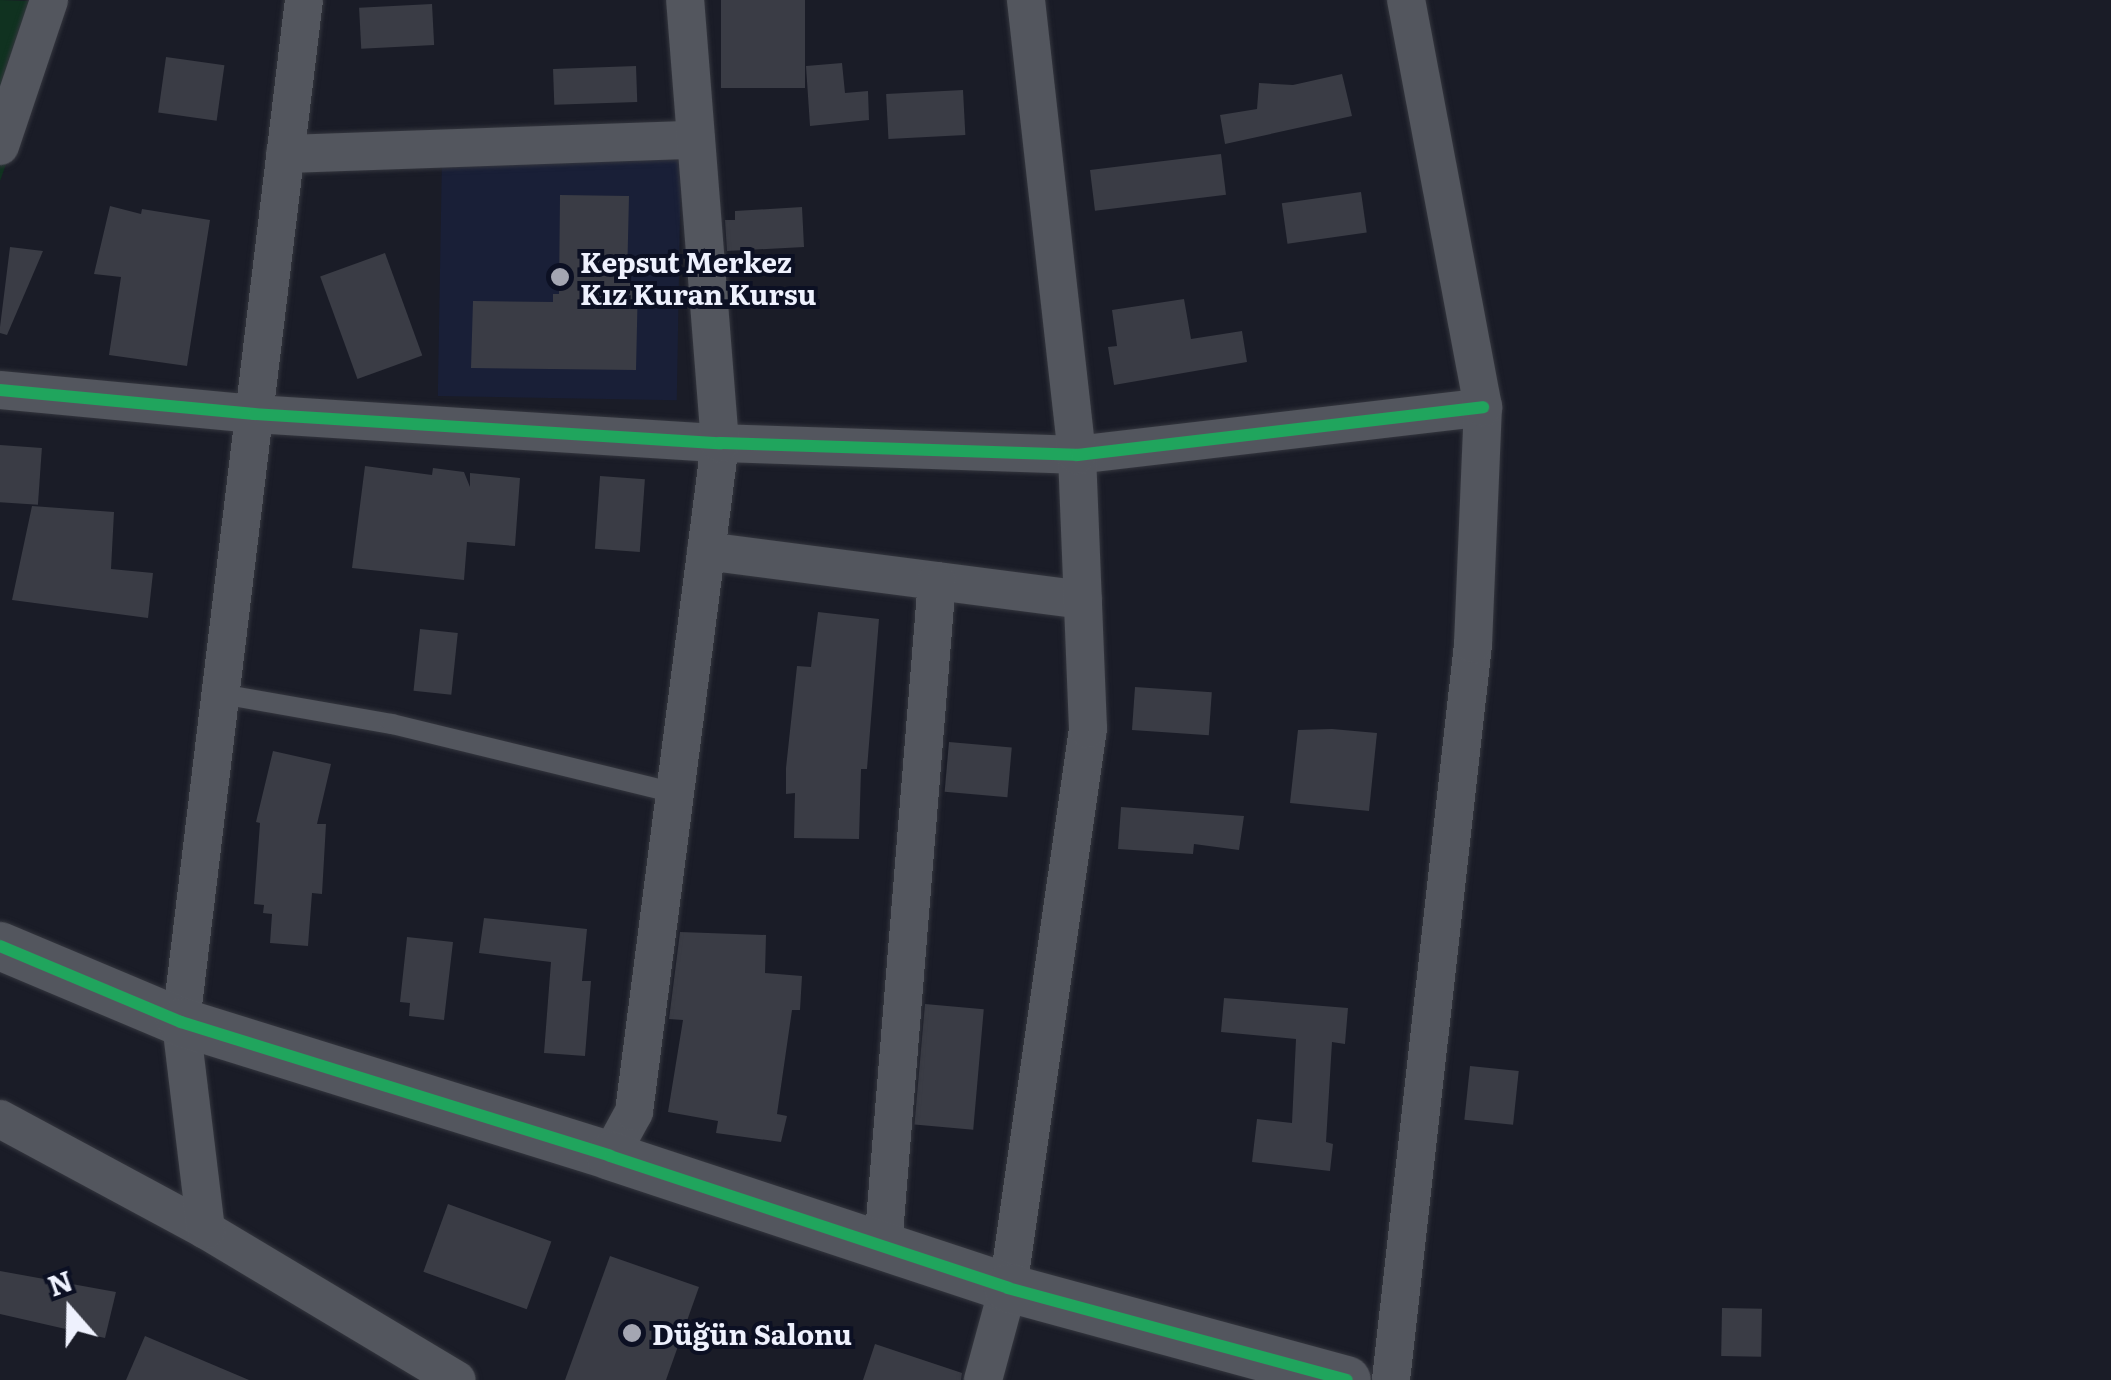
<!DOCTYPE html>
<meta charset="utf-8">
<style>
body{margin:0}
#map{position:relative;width:2111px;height:1380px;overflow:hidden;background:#1a1c27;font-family:Literata,serif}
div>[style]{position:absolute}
.built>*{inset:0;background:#191f37;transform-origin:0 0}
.green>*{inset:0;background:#103220}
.building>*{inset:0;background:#3a3c45;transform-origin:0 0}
.roads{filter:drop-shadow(0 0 2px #34363e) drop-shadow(0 0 2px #34363e)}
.service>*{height:20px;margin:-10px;padding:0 10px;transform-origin:10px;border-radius:10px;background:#53565e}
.minor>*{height:38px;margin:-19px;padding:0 19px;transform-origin:19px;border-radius:19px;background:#53565e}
.tertiary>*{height:48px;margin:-24px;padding:0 24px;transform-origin:24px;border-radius:24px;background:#53565e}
.cycleway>*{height:12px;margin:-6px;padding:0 6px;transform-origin:6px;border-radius:6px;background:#20a55d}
.dots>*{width:28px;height:28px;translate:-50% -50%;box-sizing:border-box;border:5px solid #0c1023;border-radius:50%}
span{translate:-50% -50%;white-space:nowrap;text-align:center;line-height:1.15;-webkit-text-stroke:8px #0c1023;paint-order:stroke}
.poi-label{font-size:28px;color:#eef1fd;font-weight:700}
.left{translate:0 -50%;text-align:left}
.north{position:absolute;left:20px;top:1260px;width:100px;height:100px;-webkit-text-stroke:8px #0c1023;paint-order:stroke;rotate:340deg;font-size:28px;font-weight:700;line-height:40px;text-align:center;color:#eef1fd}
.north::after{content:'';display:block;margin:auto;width:35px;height:45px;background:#eef1fd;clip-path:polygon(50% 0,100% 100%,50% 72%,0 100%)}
</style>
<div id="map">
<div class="built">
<div style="left:442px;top:156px;width:239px;height:240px;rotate:1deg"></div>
</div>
<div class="green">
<div style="clip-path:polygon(0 0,64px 2px,0 181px)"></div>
</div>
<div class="building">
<div style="left:721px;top:0;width:84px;height:88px"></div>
<div style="left:432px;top:4px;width:41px;height:73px;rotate:87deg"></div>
<div style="left:166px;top:57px;width:59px;height:56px;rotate:8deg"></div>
<div style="clip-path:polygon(842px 63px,845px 93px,868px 91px,869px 120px,810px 126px,806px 66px)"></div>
<div style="left:636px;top:66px;width:36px;height:83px;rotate:88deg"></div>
<div style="clip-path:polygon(1342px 74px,1352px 116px,1225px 144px,1220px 115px,1257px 109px,1259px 83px,1293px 85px)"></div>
<div style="left:963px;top:90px;width:45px;height:77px;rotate:87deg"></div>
<div style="left:1221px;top:154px;width:41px;height:132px;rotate:83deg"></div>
<div style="left:1361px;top:192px;width:41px;height:80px;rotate:82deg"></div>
<div style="clip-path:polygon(560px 195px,629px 196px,627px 281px,638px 281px,636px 370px,471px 368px,473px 301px,553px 302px,553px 294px,559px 294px)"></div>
<div style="clip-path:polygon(110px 206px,141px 214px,142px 209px,210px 220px,187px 366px,109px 355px,121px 277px,94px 274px)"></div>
<div style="clip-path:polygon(802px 207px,804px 247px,727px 251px,725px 220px,735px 220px,735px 211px)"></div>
<div style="clip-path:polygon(10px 247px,43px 251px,7px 335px,0 333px,0 327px)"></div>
<div style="left:385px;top:253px;width:109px;height:69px;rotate:70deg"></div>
<div style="clip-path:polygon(1184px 299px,1191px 339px,1242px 331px,1247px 362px,1114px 385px,1108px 347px,1117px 346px,1112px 310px)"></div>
<div style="left:0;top:445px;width:42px;height:57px;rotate:4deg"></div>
<div style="clip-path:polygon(365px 466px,432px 475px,433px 468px,464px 472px,470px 487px,470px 473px,520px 478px,515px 546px,467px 542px,464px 580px,352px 568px)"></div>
<div style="left:600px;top:476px;width:45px;height:73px;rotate:4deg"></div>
<div style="clip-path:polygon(32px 506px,114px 512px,111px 569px,153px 573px,148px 618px,12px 600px)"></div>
<div style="clip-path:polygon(818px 612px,879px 619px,867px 769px,861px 769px,859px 839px,794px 838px,795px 793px,786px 794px,786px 768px,797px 666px,811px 667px)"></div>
<div style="left:420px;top:629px;width:38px;height:62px;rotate:6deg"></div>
<div style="left:1135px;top:687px;width:77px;height:43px;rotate:4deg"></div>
<div style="clip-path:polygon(1332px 729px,1377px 733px,1369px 811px,1290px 803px,1298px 730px)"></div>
<div style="left:949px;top:742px;width:63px;height:50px;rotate:5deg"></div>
<div style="clip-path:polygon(273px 751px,331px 764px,317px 824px,326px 824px,322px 894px,312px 893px,308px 946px,270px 943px,272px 914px,263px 913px,264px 905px,254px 904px,260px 823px,256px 822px)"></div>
<div style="clip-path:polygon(1121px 807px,1244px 816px,1239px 850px,1194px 844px,1193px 854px,1118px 849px)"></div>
<div style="clip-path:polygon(484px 918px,587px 929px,582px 981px,591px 981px,585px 1056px,544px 1053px,551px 962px,479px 953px)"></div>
<div style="clip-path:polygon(680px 932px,766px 935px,765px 973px,802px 976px,800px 1010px,792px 1010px,777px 1114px,787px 1116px,781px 1142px,716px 1133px,718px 1121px,668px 1112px,683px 1020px,669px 1019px)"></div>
<div style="clip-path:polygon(407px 937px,453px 942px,444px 1020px,409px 1016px,410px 1003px,400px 1002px)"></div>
<div style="clip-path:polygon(1224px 998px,1348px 1008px,1345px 1044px,1332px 1042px,1326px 1142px,1333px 1144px,1330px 1171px,1252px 1162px,1257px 1119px,1292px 1123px,1296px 1039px,1221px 1032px)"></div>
<div style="left:925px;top:1004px;width:59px;height:121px;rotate:5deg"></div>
<div style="left:1470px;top:1066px;width:49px;height:54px;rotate:6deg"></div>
<div style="left:448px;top:1204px;width:110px;height:72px;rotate:20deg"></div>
<div style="clip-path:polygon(610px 1256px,699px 1287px,666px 1380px,565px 1380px)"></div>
<div style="clip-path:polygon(0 1271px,116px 1292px,105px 1338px,0 1314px)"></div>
<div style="left:1722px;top:1308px;width:40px;height:48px;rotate:1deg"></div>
<div style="clip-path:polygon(145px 1336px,249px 1380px,126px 1380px)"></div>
<div style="clip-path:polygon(875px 1344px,962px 1373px,961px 1380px,863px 1380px)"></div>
</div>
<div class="roads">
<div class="service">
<div style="left:221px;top:694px;width:174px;rotate:10deg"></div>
<div style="left:392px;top:724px;width:291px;rotate:13.7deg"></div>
</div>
<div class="minor">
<div style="left:0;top:146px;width:154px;rotate:-71.4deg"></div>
<div style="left:285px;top:154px;width:411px;rotate:-2deg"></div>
<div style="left:0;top:390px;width:255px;rotate:5.4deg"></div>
<div style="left:254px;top:414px;width:467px;rotate:3.6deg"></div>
<div style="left:720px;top:443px;width:357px;rotate:1.9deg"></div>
<div style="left:1077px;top:455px;width:409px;rotate:-6.7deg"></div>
<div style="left:706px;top:551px;width:380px;rotate:7.4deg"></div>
<div style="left:0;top:1119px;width:234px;rotate:28.3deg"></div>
<div style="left:206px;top:1230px;width:292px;rotate:30.9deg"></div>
<div style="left:610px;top:1156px;width:50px;rotate:-61.4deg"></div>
<div style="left:634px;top:1112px;width:675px;rotate:-82.67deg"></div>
<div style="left:720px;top:443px;width:444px;rotate:-94.5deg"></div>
<div style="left:206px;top:1230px;width:209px;rotate:-96.9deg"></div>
<div style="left:181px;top:1022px;width:1029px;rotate:-83.14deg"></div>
<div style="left:883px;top:1246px;width:667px;rotate:-85.36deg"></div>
<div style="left:983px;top:1380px;width:95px;rotate:-74.8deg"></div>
<div style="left:1008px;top:1288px;width:565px;rotate:-81.86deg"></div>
<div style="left:1088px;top:729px;width:274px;rotate:-92.3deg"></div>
<div style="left:1077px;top:455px;width:458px;rotate:-96.4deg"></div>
<div style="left:1391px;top:1380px;width:741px;rotate:-83.64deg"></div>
<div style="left:1473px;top:644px;width:237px;rotate:-87.6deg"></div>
<div style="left:1483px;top:407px;width:414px;rotate:-100.7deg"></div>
</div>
<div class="tertiary">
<div style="left:0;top:946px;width:196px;rotate:22.8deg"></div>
<div style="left:181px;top:1022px;width:449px;rotate:17.3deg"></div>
<div style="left:610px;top:1156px;width:419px;rotate:18.3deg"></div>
<div style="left:1008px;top:1288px;width:351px;rotate:15.2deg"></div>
</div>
</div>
<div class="cycleway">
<div style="left:0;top:390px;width:255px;rotate:5.4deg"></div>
<div style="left:254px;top:414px;width:467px;rotate:3.6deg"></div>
<div style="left:720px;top:443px;width:357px;rotate:1.9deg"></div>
<div style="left:1077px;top:455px;width:409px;rotate:-6.7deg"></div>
<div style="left:0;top:946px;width:196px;rotate:22.8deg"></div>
<div style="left:181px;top:1022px;width:449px;rotate:17.3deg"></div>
<div style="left:610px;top:1156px;width:419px;rotate:18.3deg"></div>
<div style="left:1008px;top:1288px;width:351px;rotate:15.2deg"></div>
</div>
<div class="dots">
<div style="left:560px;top:277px;background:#a4a6b2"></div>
<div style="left:632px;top:1333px;background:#a4a6b2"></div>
</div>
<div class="poi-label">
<span class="left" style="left:580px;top:277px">Kepsut Merkez<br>Kız Kuran Kursu</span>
<span class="left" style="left:652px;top:1333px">Düğün Salonu</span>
</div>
<div class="north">N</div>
</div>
